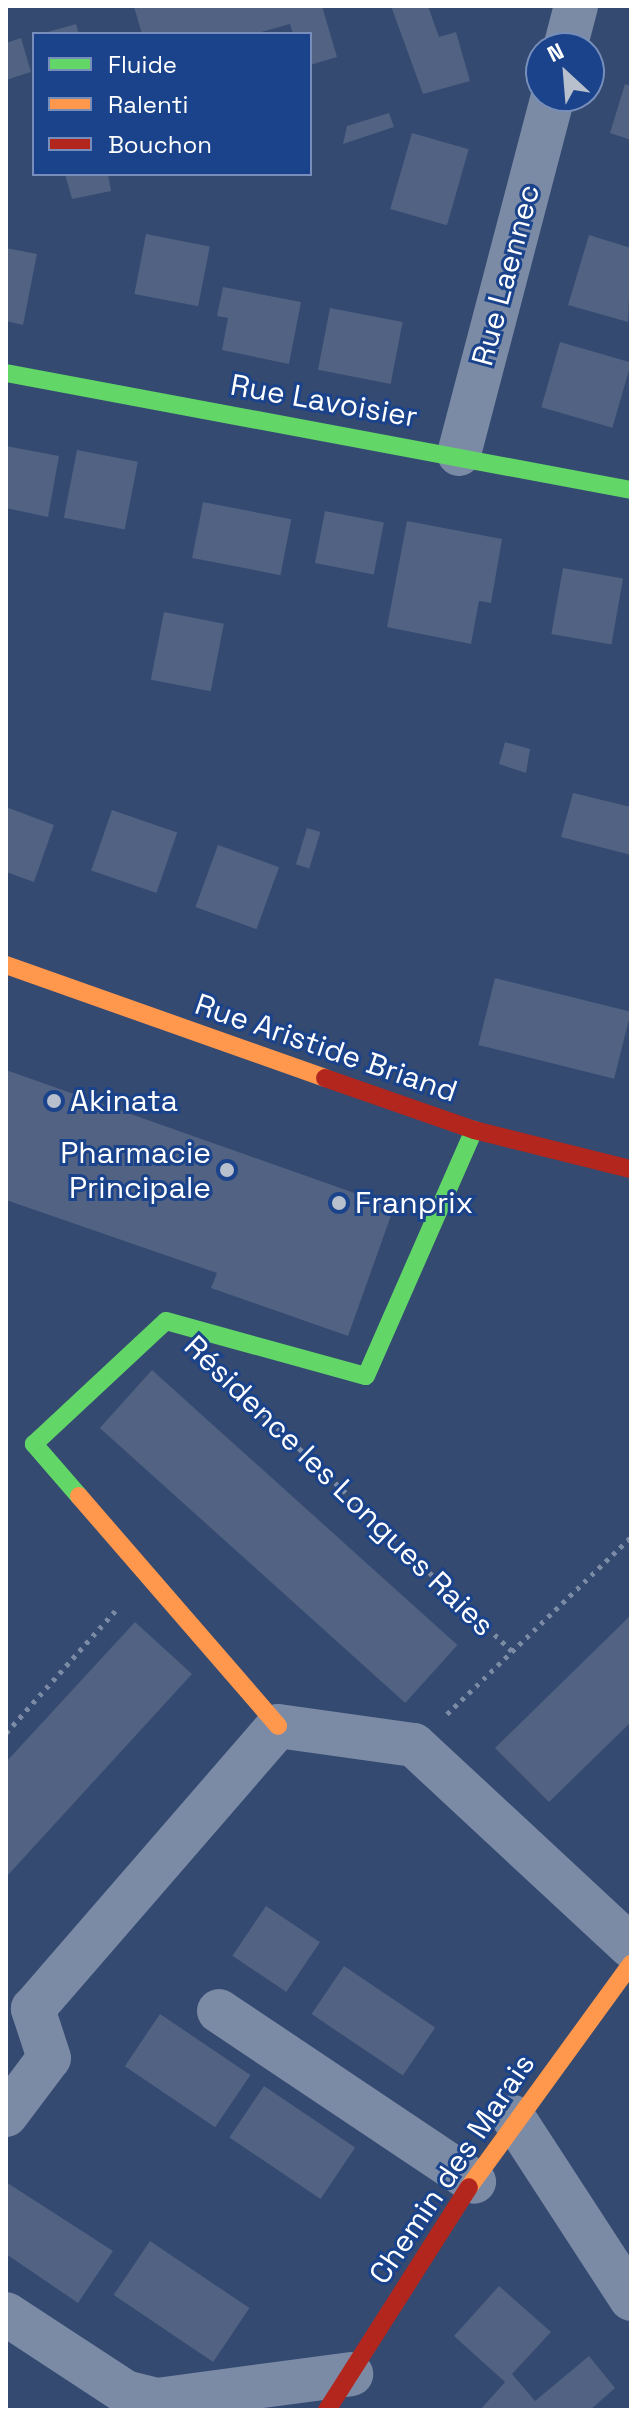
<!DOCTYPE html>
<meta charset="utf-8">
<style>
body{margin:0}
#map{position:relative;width:637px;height:2416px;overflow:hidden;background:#344a71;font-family:"Space Grotesk",sans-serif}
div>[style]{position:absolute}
.building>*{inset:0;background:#516282;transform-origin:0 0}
.path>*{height:5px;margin-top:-2.5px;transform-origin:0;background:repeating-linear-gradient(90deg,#7b8ba6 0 4px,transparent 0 10px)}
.street>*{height:44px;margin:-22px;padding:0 22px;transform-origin:22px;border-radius:22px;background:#7b8ba6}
.fast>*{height:18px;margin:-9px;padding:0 9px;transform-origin:9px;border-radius:9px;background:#63d668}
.slow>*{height:18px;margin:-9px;padding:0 9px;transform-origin:9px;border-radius:9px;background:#ff974d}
.jam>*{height:18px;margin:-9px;padding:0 9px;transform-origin:9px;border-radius:9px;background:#b3261e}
.dots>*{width:22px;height:22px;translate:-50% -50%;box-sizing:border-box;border:4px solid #1a438b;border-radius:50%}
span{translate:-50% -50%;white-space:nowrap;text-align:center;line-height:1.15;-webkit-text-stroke:6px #1a438b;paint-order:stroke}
.street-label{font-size:30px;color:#fff}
.poi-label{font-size:30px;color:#fff}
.left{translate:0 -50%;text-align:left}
.right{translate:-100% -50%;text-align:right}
.frame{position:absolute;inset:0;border:8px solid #fff;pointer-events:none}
.legend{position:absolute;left:32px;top:32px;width:280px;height:144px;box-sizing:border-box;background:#1a438b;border:2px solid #768eb9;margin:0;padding:10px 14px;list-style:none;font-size:24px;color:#fff}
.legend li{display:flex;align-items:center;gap:16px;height:40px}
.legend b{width:40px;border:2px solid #768eb9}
.north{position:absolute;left:525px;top:32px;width:80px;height:80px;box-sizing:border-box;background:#1a438b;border:2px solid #768eb9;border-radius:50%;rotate:334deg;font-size:22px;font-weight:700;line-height:32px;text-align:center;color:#fff}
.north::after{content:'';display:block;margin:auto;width:28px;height:36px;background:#b8c0cd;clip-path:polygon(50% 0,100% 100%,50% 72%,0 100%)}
</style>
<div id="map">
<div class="building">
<div style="clip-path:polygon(322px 6px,337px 57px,310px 65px,310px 34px,293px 34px,290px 24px,254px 34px,142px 34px,134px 7px)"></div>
<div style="clip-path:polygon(391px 6px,428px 6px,439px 37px,456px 32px,470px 81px,423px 94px)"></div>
<div style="clip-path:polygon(76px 24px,79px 34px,45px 34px,44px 33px)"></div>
<div style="clip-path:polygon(21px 38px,31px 72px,6px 80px,6px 43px)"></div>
<div style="clip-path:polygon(625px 84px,631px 86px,631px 140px,610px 133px)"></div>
<div style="clip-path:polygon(389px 113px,394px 127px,343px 144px,347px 126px)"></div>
<div style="left:412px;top:133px;width:59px;height:79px;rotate:16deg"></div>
<div style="clip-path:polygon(65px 174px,108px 174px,111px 191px,72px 199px)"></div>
<div style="left:146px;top:234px;width:65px;height:61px;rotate:11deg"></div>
<div style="clip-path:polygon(589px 235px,631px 248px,628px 322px,568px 305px)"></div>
<div style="clip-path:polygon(6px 248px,37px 254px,23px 325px,6px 321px)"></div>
<div style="clip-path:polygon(223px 287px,301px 302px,289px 364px,222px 350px,228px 318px,217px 316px)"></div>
<div style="left:330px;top:308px;width:74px;height:63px;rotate:11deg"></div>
<div style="left:560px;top:342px;width:74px;height:68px;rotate:16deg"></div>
<div style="clip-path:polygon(6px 446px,59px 456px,48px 517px,6px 508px)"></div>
<div style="left:77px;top:450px;width:62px;height:69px;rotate:11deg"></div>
<div style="left:203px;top:502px;width:90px;height:57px;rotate:11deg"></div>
<div style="left:325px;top:511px;width:60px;height:53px;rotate:11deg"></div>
<div style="clip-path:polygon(407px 521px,502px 539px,491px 603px,479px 601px,471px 644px,387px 627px)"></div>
<div style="left:563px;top:568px;width:61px;height:67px;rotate:10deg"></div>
<div style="left:164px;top:612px;width:61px;height:69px;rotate:11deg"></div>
<div style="clip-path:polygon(505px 742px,530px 749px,526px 773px,499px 764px)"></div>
<div style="clip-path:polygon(573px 793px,631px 807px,631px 855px,561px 837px)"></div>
<div style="clip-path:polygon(6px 807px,54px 825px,34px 882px,6px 872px)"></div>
<div style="left:112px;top:810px;width:69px;height:64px;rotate:19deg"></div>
<div style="left:307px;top:828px;width:14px;height:38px;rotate:17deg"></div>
<div style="left:218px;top:845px;width:65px;height:66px;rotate:20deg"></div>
<div style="left:495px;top:978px;width:140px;height:69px;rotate:14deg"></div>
<div style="clip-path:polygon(6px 1070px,394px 1207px,348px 1336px,211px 1288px,217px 1273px,6px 1200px)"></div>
<div style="left:152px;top:1370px;width:411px;height:78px;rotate:42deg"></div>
<div style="clip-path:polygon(631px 1615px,631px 1722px,549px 1802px,495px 1748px)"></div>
<div style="clip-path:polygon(135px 1622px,192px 1674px,8px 1875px,6px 1762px)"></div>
<div style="left:266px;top:1906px;width:65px;height:60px;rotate:34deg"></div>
<div style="left:344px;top:1966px;width:110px;height:58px;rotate:34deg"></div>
<div style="left:160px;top:2014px;width:109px;height:63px;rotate:34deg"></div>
<div style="left:264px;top:2086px;width:110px;height:62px;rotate:34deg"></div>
<div style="clip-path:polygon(6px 2182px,113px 2251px,78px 2303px,6px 2254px)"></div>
<div style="left:150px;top:2241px;width:120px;height:65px;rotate:34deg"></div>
<div style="clip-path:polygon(499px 2286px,551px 2332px,512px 2374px,535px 2401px,589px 2356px,615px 2388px,590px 2410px,480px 2410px,505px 2382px,454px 2336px)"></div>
</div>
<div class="path">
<div style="left:241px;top:1393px;width:374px;rotate:43.6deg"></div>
<div style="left:447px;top:1714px;width:255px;rotate:-43.9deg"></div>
<div style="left:6px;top:1733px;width:164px;rotate:-48.2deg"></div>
</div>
<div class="street">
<div style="left:565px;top:48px;width:43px;rotate:-75.3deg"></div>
<div style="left:459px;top:454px;width:370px;rotate:-75.3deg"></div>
<div style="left:219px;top:2011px;width:307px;rotate:33.8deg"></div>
<div style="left:6px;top:2115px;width:71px;rotate:-53deg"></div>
<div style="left:49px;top:2058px;width:52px;rotate:-108.1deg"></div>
<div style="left:33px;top:2009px;width:374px;rotate:-49.1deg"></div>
<div style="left:278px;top:1726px;width:137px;rotate:8deg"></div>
<div style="left:414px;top:1745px;width:296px;rotate:42.9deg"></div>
<div style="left:513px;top:2117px;width:217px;rotate:57deg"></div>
<div style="left:6px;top:2314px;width:142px;rotate:33.2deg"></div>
<div style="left:125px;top:2392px;width:33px;rotate:14deg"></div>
<div style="left:157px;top:2400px;width:196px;rotate:-7.6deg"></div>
</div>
<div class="fast">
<div style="left:6px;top:373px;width:636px;rotate:10.6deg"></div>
<div style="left:79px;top:1496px;width:69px;rotate:-130.9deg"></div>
<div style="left:34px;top:1444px;width:180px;rotate:-43deg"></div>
<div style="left:166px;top:1321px;width:207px;rotate:15.4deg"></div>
<div style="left:366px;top:1376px;width:269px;rotate:-66.3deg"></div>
</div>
<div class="slow">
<div style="left:6px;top:965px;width:338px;rotate:19.5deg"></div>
<div style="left:79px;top:1496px;width:304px;rotate:49.1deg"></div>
<div style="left:469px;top:2187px;width:276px;rotate:-54deg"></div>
</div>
<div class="jam">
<div style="left:325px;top:1078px;width:158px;rotate:19.2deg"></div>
<div style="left:474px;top:1130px;width:162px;rotate:14deg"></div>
<div style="left:327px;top:2410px;width:264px;rotate:-57.5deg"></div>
</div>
<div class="dots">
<div style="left:54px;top:1101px;background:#b8c0cd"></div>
<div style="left:227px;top:1170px;background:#b8c0cd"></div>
<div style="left:339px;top:1203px;background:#b8c0cd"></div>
</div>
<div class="street-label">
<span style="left:506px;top:275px;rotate:-75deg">Rue Laennec</span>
<span style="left:324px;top:401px;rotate:10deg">Rue Lavoisier</span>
<span style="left:326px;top:1048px;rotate:19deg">Rue Aristide Briand</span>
<span style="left:339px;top:1486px;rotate:44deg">Résidence les Longues Raies</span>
<span style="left:452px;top:2169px;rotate:-56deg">Chemin des Marais</span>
</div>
<div class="poi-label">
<span class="left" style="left:70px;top:1101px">Akinata</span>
<span class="right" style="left:211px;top:1170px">Pharmacie<br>Principale</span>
<span class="left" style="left:355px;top:1203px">Franprix</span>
</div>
<div class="frame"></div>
<ul class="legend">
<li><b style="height:10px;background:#63d668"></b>Fluide</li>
<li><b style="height:10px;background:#ff974d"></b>Ralenti</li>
<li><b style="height:10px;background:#b3261e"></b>Bouchon</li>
</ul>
<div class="north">N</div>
</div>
